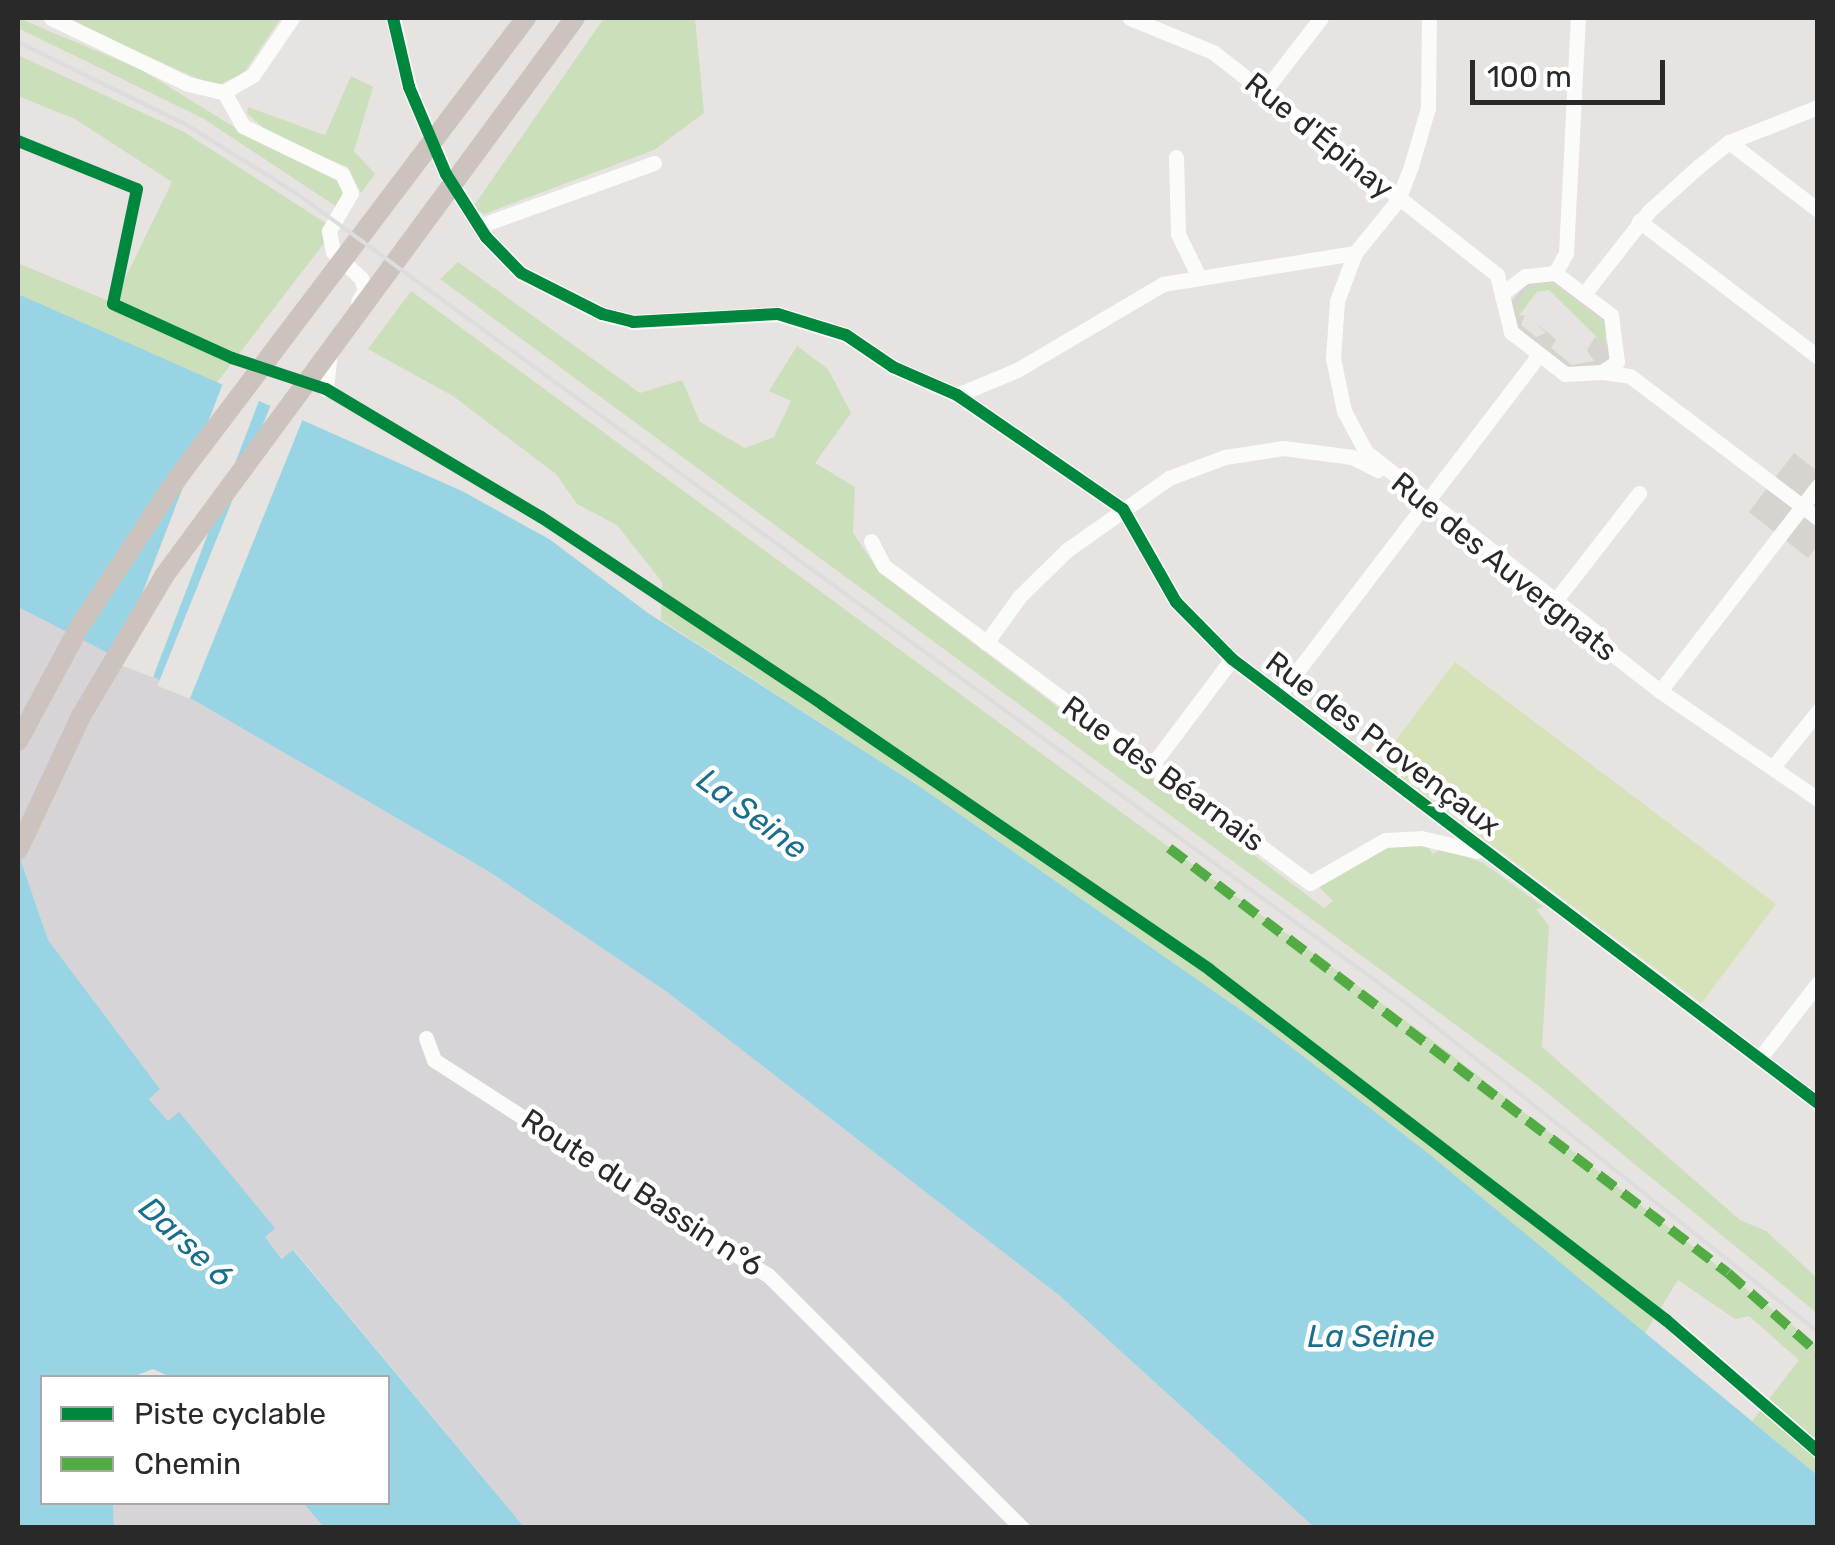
<!DOCTYPE html>
<meta charset="utf-8">
<style>
body{margin:0}
#map{position:relative;width:1835px;height:1545px;overflow:hidden;background:#e6e3e0;font-family:Rubik,sans-serif}
div>[style]{position:absolute}
.industrial>*{inset:0;background:#d6d4d7}
.green>*{inset:0;background:#ccdfbb}
.pitch>*{inset:0;background:#d6e3b9;transform-origin:0 0}
.plaza>*{inset:0;background:#d7d3cf}
.water>*{inset:0;background:#98d4e3}
.pier>*{inset:0;background:#e6e3e0;transform-origin:0 0}
.minor>*{height:15px;margin:-7.5px;padding:0 7.5px;transform-origin:7.5px;border-radius:7.5px;background:#fbfbfa}
.highway>*{height:20px;margin:-10px;padding:0 10px;transform-origin:10px;border-radius:10px;background:#cdc3be}
.rail>*{height:4px;margin:-2px;padding:0 2px;transform-origin:2px;border-radius:2px;background:#ddddde}
.quiet>*{height:10px;margin-top:-5px;transform-origin:0;background:repeating-linear-gradient(90deg,#53ab44 0 20px,transparent 0 30px)}
.cycleway>*{height:12px;margin:-6px;padding:0 6px;transform-origin:6px;border-radius:6px;background:#00873e}
span{translate:-50% -50%;white-space:nowrap;text-align:center;line-height:1.15;-webkit-text-stroke:9px #fff;paint-order:stroke}
.street-label{font-size:30px;color:#292929}
.water-label{font-size:32px;color:#196d8d;font-style:italic}
.frame{position:absolute;inset:0;border:20px solid #292929;pointer-events:none}
.legend{position:absolute;left:40px;top:1375px;width:350px;height:130px;box-sizing:border-box;background:#fff;border:2px solid #a9a9a9;margin:0;padding:12px 18px;list-style:none;font-size:30px;color:#292929}
.legend li{display:flex;align-items:center;gap:20px;height:50px}
.legend b{width:50px;border:2px solid #a9a9a9}
.scale{position:absolute;left:1470px;top:60px;width:195px;height:45px;box-sizing:border-box;border:5px solid #292929;border-top:0;padding-left:12px;font-size:30px;line-height:35px;white-space:nowrap;color:#292929;-webkit-text-stroke:8px #fff;paint-order:stroke}
</style>
<div id="map">
<div class="industrial">
<div style="clip-path:polygon(18px 607px,147px 673px,488px 871px,667px 992px,1060px 1296px,1314px 1527px,524px 1527px,294px 1250px,283px 1259px,264px 1236px,274px 1227px,179px 1113px,168px 1122px,149px 1098px,160px 1089px,48px 940px,18px 852px)"></div>
<div style="clip-path:polygon(303px 1503px,324px 1527px,114px 1527px,113px 1504px)"></div>
</div>
<div class="green">
<div style="clip-path:polygon(18px 18px,140px 69px,260px 143px,323px 166px,336px 175px,344px 196px,337px 207px,204px 119px,18px 28px)"></div>
<div style="clip-path:polygon(60px 18px,281px 18px,243px 74px,215px 86px)"></div>
<div style="clip-path:polygon(604px 18px,695px 18px,704px 113px,654px 150px,484px 214px,473px 207px)"></div>
<div style="clip-path:polygon(18px 55px,184px 132px,335px 229px,215px 385px,18px 294px,18px 263px,113px 303px,172px 182px,75px 119px,18px 96px)"></div>
<div style="clip-path:polygon(351px 76px,373px 87px,354px 151px,375px 174px,361px 193px,348px 167px,272px 136px,247px 113px,248px 107px,325px 135px)"></div>
<div style="clip-path:polygon(458px 262px,640px 393px,682px 380px,700px 422px,745px 448px,774px 437px,791px 401px,769px 391px,797px 346px,828px 369px,851px 413px,815px 463px,855px 487px,853px 533px,880px 573px,1324px 908px,1333px 901px,1315px 883px,1383px 845px,1426px 841px,1432px 854px,1444px 848px,1483px 863px,1544px 907px,1536px 909px,1549px 926px,1542px 1047px,1740px 1220px,1766px 1231px,1817px 1278px,1817px 1313px,1539px 1086px,440px 279px)"></div>
<div style="clip-path:polygon(1553px 283px,1605px 323px,1606px 346px,1549px 290px,1537px 292px,1518px 317px,1516px 305px,1530px 286px)"></div>
<div style="clip-path:polygon(411px 291px,1448px 1052px,1817px 1345px,1817px 1475px,1752px 1421px,1799px 1360px,1749px 1316px,1735px 1319px,1678px 1280px,1645px 1333px,1264px 1026px,919px 786px,661px 620px,662px 582px,617px 525px,577px 504px,556px 474px,453px 396px,368px 349px)"></div>
</div>
<div class="pitch">
<div style="left:1455px;top:662px;width:402px;height:124px;rotate:37deg"></div>
</div>
<div class="plaza">
<div style="clip-path:polygon(evenodd,1553px 278px,1608px 319px,1615px 357px,1607px 365px,1571px 370px,1515px 328px,1511px 302px,1528px 281px,1553px 278px,1553px 283px,1605px 323px,1608px 344px,1595px 337px,1587px 350px,1594px 361px,1572px 365px,1551px 348px,1556px 340px,1550px 334px,1535px 323px,1546px 333px,1536px 337px,1521px 325px,1525px 315px,1518px 316px,1516px 305px,1530px 286px,1553px 283px)"></div>
<div style="clip-path:polygon(1794px 453px,1817px 471px,1817px 546px,1808px 558px,1749px 512px)"></div>
</div>
<div class="water">
<div style="clip-path:polygon(18px 294px,462px 491px,549px 539px,648px 613px,919px 786px,1264px 1026px,1429px 1154px,1817px 1475px,1817px 1527px,1314px 1527px,1060px 1296px,667px 992px,488px 871px,147px 673px,18px 607px)"></div>
<div style="clip-path:polygon(18px 852px,48px 940px,160px 1089px,149px 1099px,168px 1121px,179px 1112px,275px 1228px,265px 1237px,282px 1259px,293px 1250px,524px 1527px,324px 1527px,303px 1503px,388px 1502px,388px 1378px,173px 1378px,153px 1369px,132px 1377px,42px 1378px,42px 1502px,121px 1502px,121px 1504px,113px 1504px,114px 1527px,18px 1527px)"></div>
</div>
<div class="pier">
<div style="left:223px;top:383px;width:40px;height:300px;rotate:21deg"></div>
<div style="left:272px;top:402px;width:35px;height:306px;rotate:22deg"></div>
</div>
<div class="minor">
<div style="left:51px;top:18px;width:152px;rotate:25.7deg"></div>
<div style="left:188px;top:84px;width:37px;rotate:13deg"></div>
<div style="left:292px;top:18px;width:69px;rotate:124.4deg"></div>
<div style="left:253px;top:75px;width:34px;rotate:150deg"></div>
<div style="left:224px;top:92px;width:39px;rotate:61deg"></div>
<div style="left:243px;top:126px;width:110px;rotate:25.9deg"></div>
<div style="left:342px;top:174px;width:21px;rotate:65deg"></div>
<div style="left:351px;top:193px;width:44px;rotate:120.1deg"></div>
<div style="left:329px;top:231px;width:21px;rotate:79deg"></div>
<div style="left:333px;top:252px;width:38px;rotate:43deg"></div>
<div style="left:361px;top:278px;width:13px;rotate:72deg"></div>
<div style="left:365px;top:290px;width:13px;rotate:122deg"></div>
<div style="left:393px;top:18px;width:71px;rotate:76.9deg"></div>
<div style="left:409px;top:87px;width:95px;rotate:67deg"></div>
<div style="left:446px;top:174px;width:75px;rotate:57.6deg"></div>
<div style="left:486px;top:237px;width:50px;rotate:45.8deg"></div>
<div style="left:521px;top:273px;width:91px;rotate:26.8deg"></div>
<div style="left:602px;top:314px;width:32px;rotate:14deg"></div>
<div style="left:633px;top:322px;width:145px;rotate:-3.2deg"></div>
<div style="left:778px;top:314px;width:71px;rotate:17.2deg"></div>
<div style="left:846px;top:335px;width:57px;rotate:34.2deg"></div>
<div style="left:893px;top:367px;width:70px;rotate:23.6deg"></div>
<div style="left:957px;top:395px;width:201px;rotate:34.5deg"></div>
<div style="left:1123px;top:509px;width:107px;rotate:60.3deg"></div>
<div style="left:1176px;top:602px;width:80px;rotate:45.5deg"></div>
<div style="left:1232px;top:659px;width:735px;rotate:37.15deg"></div>
<div style="left:1130px;top:18px;width:90px;rotate:22.3deg"></div>
<div style="left:1213px;top:52px;width:361px;rotate:38.1deg"></div>
<div style="left:1497px;top:275px;width:59px;rotate:76.2deg"></div>
<div style="left:1511px;top:332px;width:68px;rotate:37.9deg"></div>
<div style="left:1565px;top:374px;width:37px;rotate:-3deg"></div>
<div style="left:1602px;top:372px;width:18px;rotate:-34deg"></div>
<div style="left:1617px;top:362px;width:47px;rotate:-97.3deg"></div>
<div style="left:1611px;top:315px;width:70px;rotate:-143.1deg"></div>
<div style="left:1555px;top:273px;width:30px;rotate:174deg"></div>
<div style="left:1525px;top:276px;width:26px;rotate:143deg"></div>
<div style="left:1262px;top:94px;width:96px;rotate:-52.2deg"></div>
<div style="left:1729px;top:142px;width:112px;rotate:37.4deg"></div>
<div style="left:1176px;top:157px;width:77px;rotate:88.5deg"></div>
<div style="left:1178px;top:234px;width:48px;rotate:64deg"></div>
<div style="left:1639px;top:221px;width:225px;rotate:37.2deg"></div>
<div style="left:479px;top:226px;width:186px;rotate:-19.8deg"></div>
<div style="left:1355px;top:253px;width:51px;rotate:110.6deg"></div>
<div style="left:1337px;top:301px;width:57px;rotate:94deg"></div>
<div style="left:1333px;top:358px;width:54px;rotate:78.3deg"></div>
<div style="left:1344px;top:411px;width:47px;rotate:61.8deg"></div>
<div style="left:1366px;top:452px;width:295px;rotate:38.1deg"></div>
<div style="left:1598px;top:634px;width:22px;rotate:56deg"></div>
<div style="left:1610px;top:652px;width:63px;rotate:38deg"></div>
<div style="left:1660px;top:691px;width:191px;rotate:34.4deg"></div>
<div style="left:1555px;top:273px;width:23px;rotate:-61deg"></div>
<div style="left:1566px;top:253px;width:235px;rotate:-87.1deg"></div>
<div style="left:1584px;top:294px;width:105px;rotate:-51.9deg"></div>
<div style="left:1649px;top:211px;width:67px;rotate:-42deg"></div>
<div style="left:1699px;top:166px;width:38px;rotate:-39deg"></div>
<div style="left:1729px;top:142px;width:96px;rotate:-21.5deg"></div>
<div style="left:1602px;top:372px;width:28px;rotate:8deg"></div>
<div style="left:1630px;top:376px;width:236px;rotate:37.1deg"></div>
<div style="left:326px;top:389px;width:37px;rotate:-84deg"></div>
<div style="left:957px;top:395px;width:65px;rotate:-22.6deg"></div>
<div style="left:1017px;top:370px;width:169px;rotate:-30.5deg"></div>
<div style="left:1163px;top:284px;width:194px;rotate:-9.2deg"></div>
<div style="left:1355px;top:253px;width:68px;rotate:-50.9deg"></div>
<div style="left:1398px;top:200px;width:36px;rotate:-69deg"></div>
<div style="left:1411px;top:166px;width:60px;rotate:-73.7deg"></div>
<div style="left:1428px;top:108px;width:90px;rotate:-89.4deg"></div>
<div style="left:871px;top:541px;width:28px;rotate:63deg"></div>
<div style="left:884px;top:566px;width:531px;rotate:36.65deg"></div>
<div style="left:1310px;top:883px;width:86px;rotate:-29.8deg"></div>
<div style="left:1385px;top:840px;width:36px;rotate:-3deg"></div>
<div style="left:1421px;top:838px;width:57px;rotate:13.1deg"></div>
<div style="left:1555px;top:601px;width:137px;rotate:-52.1deg"></div>
<div style="left:986px;top:643px;width:58px;rotate:-54.1deg"></div>
<div style="left:1020px;top:596px;width:66px;rotate:-44.4deg"></div>
<div style="left:1067px;top:550px;width:125px;rotate:-35.2deg"></div>
<div style="left:1169px;top:478px;width:60px;rotate:-20.6deg"></div>
<div style="left:1225px;top:457px;width:59px;rotate:-8.8deg"></div>
<div style="left:1283px;top:448px;width:70px;rotate:7.4deg"></div>
<div style="left:1352px;top:457px;width:29px;rotate:27deg"></div>
<div style="left:1660px;top:691px;width:259px;rotate:-52.4deg"></div>
<div style="left:1279px;top:695px;width:428px;rotate:-52.6deg"></div>
<div style="left:1152px;top:765px;width:133px;rotate:-53deg"></div>
<div style="left:1773px;top:767px;width:72px;rotate:-51.2deg"></div>
<div style="left:426px;top:1038px;width:23px;rotate:70deg"></div>
<div style="left:434px;top:1060px;width:397px;rotate:32.8deg"></div>
<div style="left:768px;top:1275px;width:359px;rotate:44.9deg"></div>
<div style="left:1759px;top:1059px;width:96px;rotate:-52.2deg"></div>
<div style="left:1678px;top:1330px;width:185px;rotate:40.8deg"></div>
</div>
<div class="highway">
<div style="left:18px;top:741px;width:131px;rotate:-61.7deg"></div>
<div style="left:80px;top:626px;width:180px;rotate:-56.6deg"></div>
<div style="left:179px;top:476px;width:575px;rotate:-52.85deg"></div>
<div style="left:18px;top:850px;width:148px;rotate:-64.8deg"></div>
<div style="left:81px;top:716px;width:163px;rotate:-59.3deg"></div>
<div style="left:164px;top:576px;width:693px;rotate:-53.63deg"></div>
</div>
<div class="rail">
<div style="left:18px;top:42px;width:186px;rotate:26.2deg"></div>
<div style="left:185px;top:124px;width:131px;rotate:31.9deg"></div>
<div style="left:296px;top:193px;width:1374px;rotate:36.12deg"></div>
<div style="left:1406px;top:1003px;width:527px;rotate:38.61deg"></div>
</div>
<div class="quiet">
<div style="left:1169px;top:848px;width:702px;rotate:37.25deg"></div>
<div style="left:1728px;top:1273px;width:120px;rotate:41.6deg"></div>
</div>
<div class="cycleway">
<div style="left:393px;top:18px;width:71px;rotate:76.9deg"></div>
<div style="left:409px;top:87px;width:95px;rotate:67deg"></div>
<div style="left:446px;top:174px;width:75px;rotate:57.6deg"></div>
<div style="left:486px;top:237px;width:50px;rotate:45.8deg"></div>
<div style="left:521px;top:273px;width:91px;rotate:26.8deg"></div>
<div style="left:602px;top:314px;width:32px;rotate:14deg"></div>
<div style="left:633px;top:322px;width:145px;rotate:-3.2deg"></div>
<div style="left:778px;top:314px;width:71px;rotate:17.2deg"></div>
<div style="left:846px;top:335px;width:57px;rotate:34.2deg"></div>
<div style="left:893px;top:367px;width:70px;rotate:23.6deg"></div>
<div style="left:957px;top:395px;width:201px;rotate:34.5deg"></div>
<div style="left:1123px;top:509px;width:107px;rotate:60.3deg"></div>
<div style="left:1176px;top:602px;width:80px;rotate:45.5deg"></div>
<div style="left:1232px;top:659px;width:735px;rotate:37.15deg"></div>
<div style="left:18px;top:141px;width:128px;rotate:22deg"></div>
<div style="left:137px;top:189px;width:117px;rotate:101.8deg"></div>
<div style="left:113px;top:304px;width:131px;rotate:24.4deg"></div>
<div style="left:232px;top:358px;width:99px;rotate:18.3deg"></div>
<div style="left:326px;top:389px;width:250px;rotate:30.8deg"></div>
<div style="left:541px;top:517px;width:338px;rotate:33.6deg"></div>
<div style="left:822px;top:704px;width:470px;rotate:34.4deg"></div>
<div style="left:1210px;top:970px;width:575px;rotate:37.51deg"></div>
<div style="left:1666px;top:1320px;width:201px;rotate:40.8deg"></div>
</div>
<div class="street-label">
<span style="left:1319px;top:136px;rotate:39deg">Rue d'Épinay</span>
<span style="left:1504px;top:567px;rotate:39deg">Rue des Auvergnats</span>
<span style="left:1383px;top:744px;rotate:37deg">Rue des Provençaux</span>
<span style="left:1163px;top:774px;rotate:36deg">Rue des Béarnais</span>
<span style="left:642px;top:1193px;rotate:33deg">Route du Bassin n°6</span>
</div>
<div class="water-label">
<span style="left:752px;top:814px;rotate:37deg">La Seine</span>
<span style="left:186px;top:1242px;rotate:43deg">Darse 6</span>
<span style="left:1371px;top:1336px">La Seine</span>
</div>
<div class="frame"></div>
<ul class="legend">
<li><b style="height:12px;background:#00873e"></b>Piste cyclable</li>
<li><b style="height:12px;background:#53ab44"></b>Chemin</li>
</ul>
<div class="scale">100 m</div>
</div>
